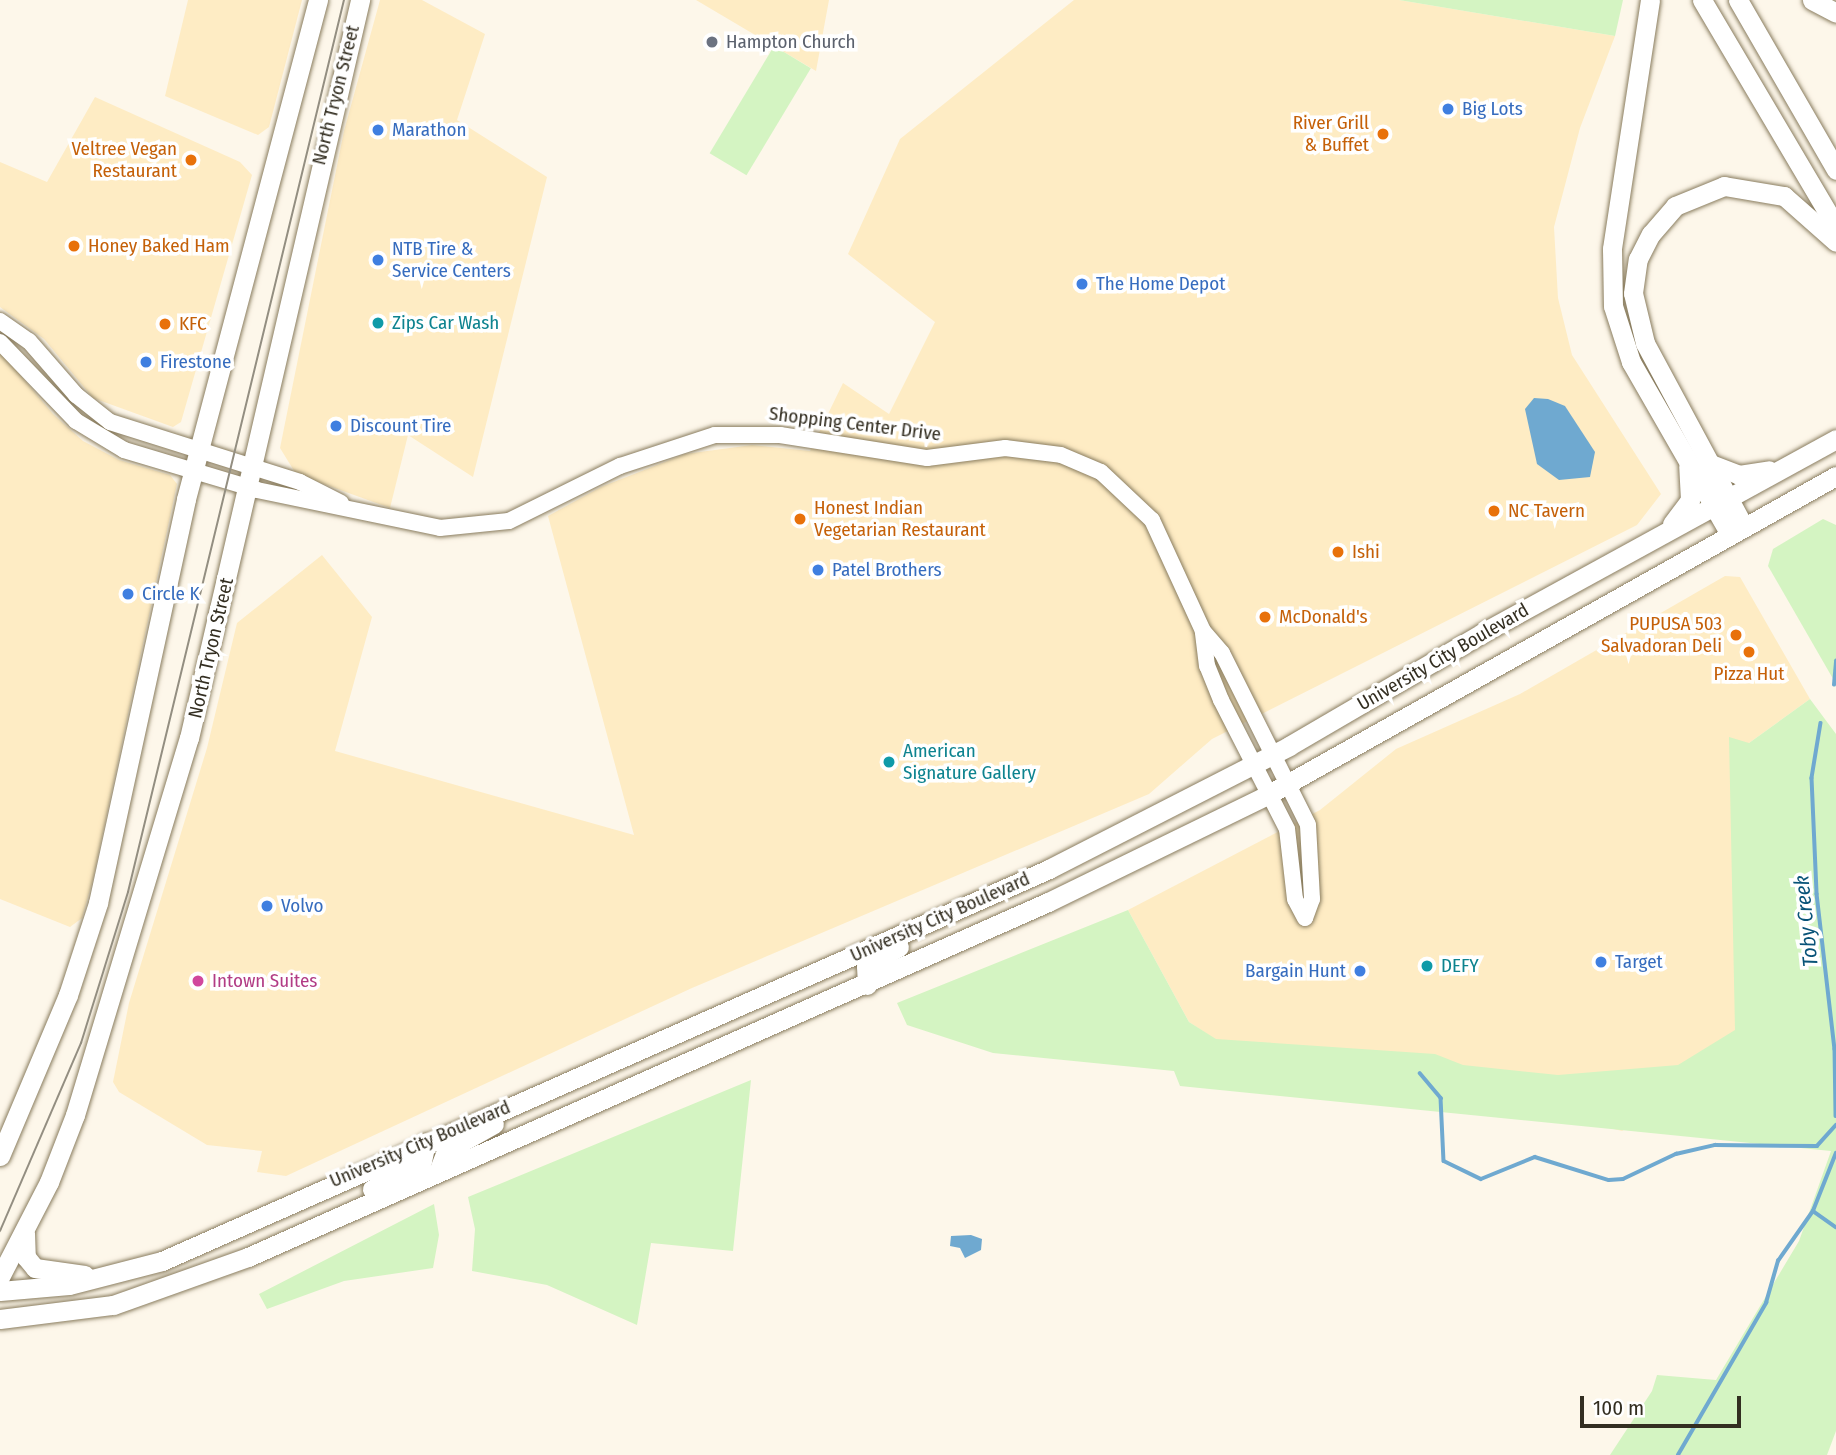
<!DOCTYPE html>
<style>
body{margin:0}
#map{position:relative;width:1836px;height:1455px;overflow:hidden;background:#fdf7ea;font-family:"Fira Sans Condensed",sans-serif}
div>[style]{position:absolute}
.built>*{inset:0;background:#feecc4}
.green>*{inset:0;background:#d4f4c2;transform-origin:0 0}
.water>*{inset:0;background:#6fa9d0}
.stream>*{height:3.5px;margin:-1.75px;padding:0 1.75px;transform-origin:1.75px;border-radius:1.75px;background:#6fa9d0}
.roads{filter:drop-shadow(0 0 2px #897c5e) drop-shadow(0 0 2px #897c5e)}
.tertiary>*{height:16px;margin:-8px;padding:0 8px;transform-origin:8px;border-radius:8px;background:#fff}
.primary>*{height:19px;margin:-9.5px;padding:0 9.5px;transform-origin:9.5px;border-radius:9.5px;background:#fff}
.tram>*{height:2px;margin:-1px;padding:0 1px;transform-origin:1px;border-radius:1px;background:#938e81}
.dots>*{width:19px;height:19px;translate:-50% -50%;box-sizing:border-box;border:4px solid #fff;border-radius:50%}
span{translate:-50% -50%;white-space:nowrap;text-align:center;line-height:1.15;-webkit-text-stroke:7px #fff;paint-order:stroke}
.worship-label{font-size:19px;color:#5b616d}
.left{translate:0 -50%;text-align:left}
.street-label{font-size:19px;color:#332e21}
.shop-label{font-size:19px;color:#366cbe}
.right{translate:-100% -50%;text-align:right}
.food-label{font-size:19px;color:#c56008}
.culture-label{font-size:19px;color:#0d838f}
.hotel-label{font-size:19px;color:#b23c85}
.water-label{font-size:21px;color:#085378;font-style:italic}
.scale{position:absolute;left:1580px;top:1396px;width:161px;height:32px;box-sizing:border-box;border:4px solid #332e21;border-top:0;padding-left:9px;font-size:21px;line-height:24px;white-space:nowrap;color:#332e21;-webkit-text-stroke:5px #fff;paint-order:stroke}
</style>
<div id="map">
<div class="built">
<div style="clip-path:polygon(188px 0,302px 0,269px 127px,258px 135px,165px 96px)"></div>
<div style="clip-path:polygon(380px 0,422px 0,485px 34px,457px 120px,547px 177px,473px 477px,408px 435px,390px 508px,296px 474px,280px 448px,344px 131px)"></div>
<div style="clip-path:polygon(696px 0,829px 0,816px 71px,811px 68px)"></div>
<div style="clip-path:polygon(1074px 0,1399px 0,1615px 36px,1580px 128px,1554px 227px,1558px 298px,1572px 355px,1661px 494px,1637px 525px,1212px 739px,1149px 794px,692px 988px,286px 1176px,257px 1172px,262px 1151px,207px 1145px,119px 1092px,113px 1082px,129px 1003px,207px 748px,237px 623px,322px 555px,372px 617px,335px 751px,634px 835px,548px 516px,601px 487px,685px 454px,752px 445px,810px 451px,843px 383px,889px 414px,935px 322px,848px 254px,900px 139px)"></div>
<div style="clip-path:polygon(95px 97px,240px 162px,252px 175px,181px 422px,173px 427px,93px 398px,44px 339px,0 307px,0 162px,47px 182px)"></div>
<div style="clip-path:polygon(0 351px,53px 414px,83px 441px,119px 460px,170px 475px,177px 484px,93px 879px,82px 918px,70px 927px,0 899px)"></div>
<div style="clip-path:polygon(1725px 576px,1740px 577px,1810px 699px,1749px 743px,1751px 1048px,1622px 1131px,1291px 1047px,1216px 1040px,1189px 1022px,1128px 910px,1320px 810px,1396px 749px,1520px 694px)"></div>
</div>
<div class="green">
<div style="clip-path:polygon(1399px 0,1623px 0,1615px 36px)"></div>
<div style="left:774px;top:46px;width:43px;height:125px;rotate:31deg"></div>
<div style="clip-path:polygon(1823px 519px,1836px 525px,1836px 684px,1768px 566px,1773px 549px)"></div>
<div style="clip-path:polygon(1810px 699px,1836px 734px,1836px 1431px,1827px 1455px,1610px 1455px,1652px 1391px,1657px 1375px,1716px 1380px,1799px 1241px,1831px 1151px,1180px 1086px,1174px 1071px,993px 1053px,907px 1025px,897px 1003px,1128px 910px,1189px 1022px,1216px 1039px,1435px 1054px,1463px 1065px,1558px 1075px,1678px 1065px,1735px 1030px,1729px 737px,1749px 743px)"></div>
<div style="clip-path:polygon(751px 1080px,733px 1251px,651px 1243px,637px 1325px,547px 1285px,472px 1271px,475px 1229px,468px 1197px)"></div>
<div style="clip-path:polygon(434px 1204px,439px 1235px,433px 1268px,344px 1281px,267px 1309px,259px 1294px)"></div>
</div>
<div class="water">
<div style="clip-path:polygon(1548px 399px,1565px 406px,1595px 452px,1590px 477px,1559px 480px,1537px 464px,1525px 409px,1534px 398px)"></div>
<div style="clip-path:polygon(971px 1235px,982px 1239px,981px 1250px,965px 1258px,960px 1248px,950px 1246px,951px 1236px)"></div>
</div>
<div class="stream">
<div style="left:1834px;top:685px;width:24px;rotate:-85deg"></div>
<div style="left:1821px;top:723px;width:56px;rotate:99.3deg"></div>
<div style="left:1812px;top:778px;width:116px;rotate:87.5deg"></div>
<div style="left:1817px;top:894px;width:156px;rotate:83.4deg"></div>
<div style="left:1835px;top:1049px;width:67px;rotate:89.1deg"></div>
<div style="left:1420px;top:1073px;width:33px;rotate:50deg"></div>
<div style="left:1441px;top:1098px;width:63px;rotate:87.3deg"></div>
<div style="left:1444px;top:1161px;width:41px;rotate:25.9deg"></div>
<div style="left:1481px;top:1179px;width:58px;rotate:-22.2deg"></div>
<div style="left:1535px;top:1157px;width:77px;rotate:17.3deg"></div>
<div style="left:1609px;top:1180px;width:14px;rotate:-4deg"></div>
<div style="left:1623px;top:1179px;width:59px;rotate:-25.3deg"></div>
<div style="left:1676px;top:1154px;width:40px;rotate:-13deg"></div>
<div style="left:1715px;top:1145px;width:102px;rotate:0.6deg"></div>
<div style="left:1817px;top:1146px;width:28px;rotate:-48deg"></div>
<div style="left:1813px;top:1211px;width:28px;rotate:35deg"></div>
<div style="left:1678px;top:1455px;width:176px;rotate:-59.9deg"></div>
<div style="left:1766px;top:1303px;width:44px;rotate:-74.1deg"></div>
<div style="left:1778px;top:1261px;width:61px;rotate:-55deg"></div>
<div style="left:1813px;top:1211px;width:62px;rotate:-68.4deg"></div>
</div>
<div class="roads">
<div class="tertiary">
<div style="left:0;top:321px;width:35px;rotate:35deg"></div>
<div style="left:29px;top:341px;width:72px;rotate:49deg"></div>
<div style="left:76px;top:395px;width:43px;rotate:38.5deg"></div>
<div style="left:110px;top:422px;width:199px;rotate:17.5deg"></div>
<div style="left:300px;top:482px;width:46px;rotate:27.1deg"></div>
<div style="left:0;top:342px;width:110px;rotate:46.1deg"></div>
<div style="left:76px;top:421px;width:56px;rotate:31.1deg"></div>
<div style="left:124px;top:450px;width:139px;rotate:16.7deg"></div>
<div style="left:257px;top:490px;width:187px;rotate:11.7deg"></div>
<div style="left:440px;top:528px;width:69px;rotate:-5.8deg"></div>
<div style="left:509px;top:521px;width:124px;rotate:-26.4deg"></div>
<div style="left:620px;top:466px;width:100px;rotate:-18.1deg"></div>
<div style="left:715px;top:435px;width:65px"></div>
<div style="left:780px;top:435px;width:149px;rotate:8.9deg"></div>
<div style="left:927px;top:458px;width:79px;rotate:-7.3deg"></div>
<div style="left:1005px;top:448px;width:56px;rotate:7.1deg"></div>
<div style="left:1061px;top:455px;width:43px;rotate:23deg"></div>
<div style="left:1101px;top:472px;width:70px;rotate:43.3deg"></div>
<div style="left:1152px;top:520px;width:122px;rotate:65.3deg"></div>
<div style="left:1203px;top:631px;width:29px;rotate:49deg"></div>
<div style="left:1222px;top:653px;width:192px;rotate:63.4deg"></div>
<div style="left:1308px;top:825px;width:74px;rotate:86.9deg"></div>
<div style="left:1312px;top:899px;width:20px;rotate:110deg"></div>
<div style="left:1305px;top:918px;width:21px;rotate:-118deg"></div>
<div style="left:1295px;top:899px;width:70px;rotate:-96.5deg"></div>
<div style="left:1287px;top:829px;width:145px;rotate:-117.1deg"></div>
<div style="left:1221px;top:700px;width:37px;rotate:-112deg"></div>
<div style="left:1207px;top:666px;width:35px;rotate:-97deg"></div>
</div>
<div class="primary">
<div style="left:1650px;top:0;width:252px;rotate:98.7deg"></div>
<div style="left:1612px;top:249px;width:57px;rotate:89deg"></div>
<div style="left:1613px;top:306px;width:59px;rotate:72.2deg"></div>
<div style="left:1631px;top:362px;width:198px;rotate:60.1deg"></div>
<div style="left:1702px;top:0;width:264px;rotate:59.4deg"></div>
<div style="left:1738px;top:0;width:196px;rotate:60deg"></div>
<div style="left:1812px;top:0;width:27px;rotate:28deg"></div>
<div style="left:1711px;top:464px;width:30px;rotate:21deg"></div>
<div style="left:1739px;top:475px;width:30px;rotate:-9deg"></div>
<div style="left:1672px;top:524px;width:30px;rotate:-53deg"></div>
<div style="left:1690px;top:500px;width:34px;rotate:-93deg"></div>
<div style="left:1744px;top:527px;width:209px;rotate:-118.3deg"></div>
<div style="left:1645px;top:343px;width:51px;rotate:-103.5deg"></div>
<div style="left:1633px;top:293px;width:34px;rotate:-82deg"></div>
<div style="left:1638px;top:259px;width:28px;rotate:-63deg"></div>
<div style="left:1651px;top:234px;width:37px;rotate:-49deg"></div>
<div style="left:1675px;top:206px;width:53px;rotate:-22.2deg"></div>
<div style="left:1724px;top:186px;width:61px;rotate:9.5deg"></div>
<div style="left:1784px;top:196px;width:69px;rotate:41.5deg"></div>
<div style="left:867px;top:985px;width:19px;rotate:-93deg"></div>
<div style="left:866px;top:966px;width:38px;rotate:-30deg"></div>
<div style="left:0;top:1156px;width:175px;rotate:-67.1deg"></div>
<div style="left:68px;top:995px;width:97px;rotate:-71.9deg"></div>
<div style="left:98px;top:903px;width:413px;rotate:-77.7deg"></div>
<div style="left:186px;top:499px;width:516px;rotate:-75.18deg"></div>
<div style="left:438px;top:1172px;width:22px;rotate:-69deg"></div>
<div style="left:446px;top:1151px;width:55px;rotate:-29.4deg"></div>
<div style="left:372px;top:1189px;width:57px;rotate:-29.2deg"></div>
<div style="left:422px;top:1161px;width:19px;rotate:-78deg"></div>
<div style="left:25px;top:1233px;width:24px;rotate:88deg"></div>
<div style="left:26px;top:1257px;width:14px;rotate:51deg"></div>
<div style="left:35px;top:1268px;width:50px;rotate:8deg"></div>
<div style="left:0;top:1277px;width:107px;rotate:-62.7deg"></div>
<div style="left:49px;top:1182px;width:72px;rotate:-68.8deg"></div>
<div style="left:75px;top:1115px;width:394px;rotate:-73.2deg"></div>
<div style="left:189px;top:738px;width:758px;rotate:-76.95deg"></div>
<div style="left:0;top:1291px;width:69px;rotate:-5deg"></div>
<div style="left:69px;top:1285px;width:96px;rotate:-14.5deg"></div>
<div style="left:162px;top:1261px;width:970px;rotate:-23.84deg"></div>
<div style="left:1049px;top:869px;width:270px;rotate:-27.1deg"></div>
<div style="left:1289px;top:746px;width:224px;rotate:-30.3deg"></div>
<div style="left:1482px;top:633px;width:404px;rotate:-28.7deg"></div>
<div style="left:0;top:1319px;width:114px;rotate:-7.1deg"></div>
<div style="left:113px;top:1305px;width:143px;rotate:-19.6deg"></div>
<div style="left:248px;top:1257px;width:875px;rotate:-23.93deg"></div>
<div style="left:1048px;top:902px;width:246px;rotate:-26deg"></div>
<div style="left:1269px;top:794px;width:650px;rotate:-29.29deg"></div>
</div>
</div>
<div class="tram">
<div style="left:0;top:1231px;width:205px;rotate:-66.7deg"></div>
<div style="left:81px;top:1043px;width:158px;rotate:-72.7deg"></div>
<div style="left:128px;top:892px;width:918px;rotate:-76.39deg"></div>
</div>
<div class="dots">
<div style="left:712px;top:42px;background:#6b7280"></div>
<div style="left:1448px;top:109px;background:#3f7fe0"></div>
<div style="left:378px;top:130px;background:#3f7fe0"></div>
<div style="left:1383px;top:134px;background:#e8710a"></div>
<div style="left:191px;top:160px;background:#e8710a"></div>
<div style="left:74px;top:246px;background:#e8710a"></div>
<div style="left:378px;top:260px;background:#3f7fe0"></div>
<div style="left:1082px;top:284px;background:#3f7fe0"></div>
<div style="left:378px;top:323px;background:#0f9aa8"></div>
<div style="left:165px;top:324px;background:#e8710a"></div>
<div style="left:146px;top:362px;background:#3f7fe0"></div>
<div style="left:336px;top:426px;background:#3f7fe0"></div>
<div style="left:1494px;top:511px;background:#e8710a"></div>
<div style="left:800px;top:519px;background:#e8710a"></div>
<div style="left:1338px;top:552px;background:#e8710a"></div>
<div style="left:818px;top:570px;background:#3f7fe0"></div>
<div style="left:128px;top:594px;background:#3f7fe0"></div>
<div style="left:1265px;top:617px;background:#e8710a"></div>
<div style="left:1736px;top:635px;background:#e8710a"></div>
<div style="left:1749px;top:652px;background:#e8710a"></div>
<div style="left:889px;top:762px;background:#0f9aa8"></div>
<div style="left:267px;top:906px;background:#3f7fe0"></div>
<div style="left:1601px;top:962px;background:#3f7fe0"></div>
<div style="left:1427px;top:966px;background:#0f9aa8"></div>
<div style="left:1360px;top:971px;background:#3f7fe0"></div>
<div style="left:198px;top:981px;background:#d1479c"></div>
</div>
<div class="worship-label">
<span class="left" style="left:726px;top:42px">Hampton Church</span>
</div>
<div class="street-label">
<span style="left:336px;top:95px;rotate:-76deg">North Tryon Street</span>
<span style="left:855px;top:424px;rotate:7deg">Shopping Center Drive</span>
<span style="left:211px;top:648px;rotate:-77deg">North Tryon Street</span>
<span style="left:1443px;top:657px;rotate:-30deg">University City Boulevard</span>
<span style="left:940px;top:917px;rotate:-24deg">University City Boulevard</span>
<span style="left:420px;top:1144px;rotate:-23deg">University City Boulevard</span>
</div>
<div class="shop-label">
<span class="left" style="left:1462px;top:109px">Big Lots</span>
<span class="left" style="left:392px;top:130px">Marathon</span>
<span class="left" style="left:392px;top:260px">NTB Tire &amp;<br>Service Centers</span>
<span class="left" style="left:1096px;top:284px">The Home Depot</span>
<span class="left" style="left:160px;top:362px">Firestone</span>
<span class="left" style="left:350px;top:426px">Discount Tire</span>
<span class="left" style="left:832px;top:570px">Patel Brothers</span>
<span class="left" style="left:142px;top:594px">Circle K</span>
<span class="left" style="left:281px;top:906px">Volvo</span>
<span class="left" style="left:1615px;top:962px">Target</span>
<span class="right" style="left:1346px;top:971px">Bargain Hunt</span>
</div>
<div class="food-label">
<span class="right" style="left:1369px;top:134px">River Grill<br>&amp; Buffet</span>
<span class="right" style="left:177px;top:160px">Veltree Vegan<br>Restaurant</span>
<span class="left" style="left:88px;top:246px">Honey Baked Ham</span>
<span class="left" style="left:179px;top:324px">KFC</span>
<span class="left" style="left:814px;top:519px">Honest Indian<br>Vegetarian Restaurant</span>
<span class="left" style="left:1508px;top:511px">NC Tavern</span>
<span class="left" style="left:1352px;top:552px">Ishi</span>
<span class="left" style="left:1279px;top:617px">McDonald's</span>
<span class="right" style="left:1722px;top:635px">PUPUSA 503<br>Salvadoran Deli</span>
<span style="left:1749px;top:674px">Pizza Hut</span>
</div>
<div class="culture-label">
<span class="left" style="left:392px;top:323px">Zips Car Wash</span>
<span class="left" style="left:903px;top:762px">American<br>Signature Gallery</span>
<span class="left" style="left:1441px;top:966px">DEFY</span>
</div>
<div class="hotel-label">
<span class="left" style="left:212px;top:981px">Intown Suites</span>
</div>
<div class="water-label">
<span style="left:1806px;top:921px;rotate:-96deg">Toby Creek</span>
</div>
<div class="scale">100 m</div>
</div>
